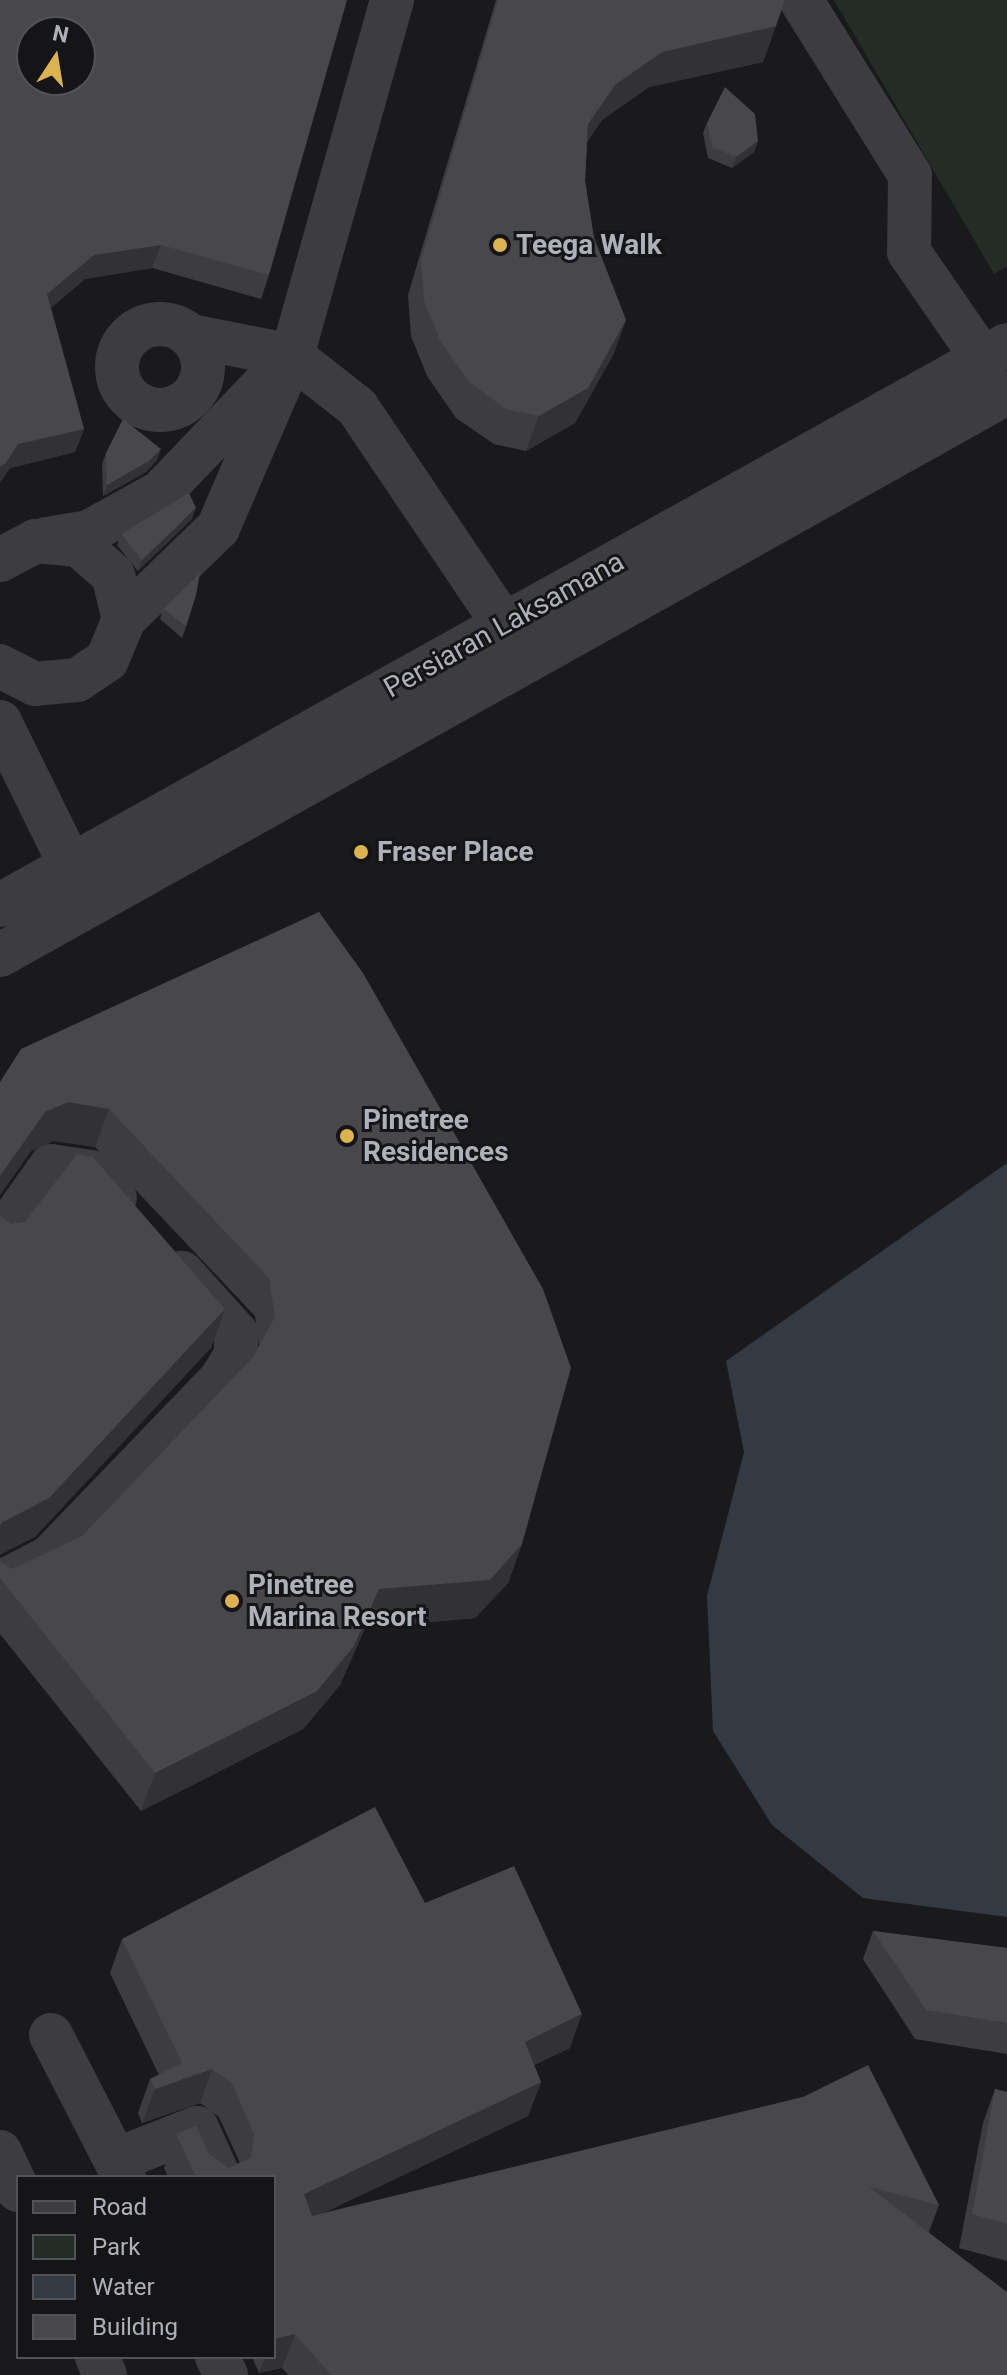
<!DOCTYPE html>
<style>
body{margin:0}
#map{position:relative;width:1007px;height:2375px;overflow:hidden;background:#1a1a1c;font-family:Roboto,sans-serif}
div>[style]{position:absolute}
.green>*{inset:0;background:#252c26}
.water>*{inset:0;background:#333a41}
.minor>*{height:44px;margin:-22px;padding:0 22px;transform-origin:22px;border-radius:22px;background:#3c3c41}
.minor>.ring{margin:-22px;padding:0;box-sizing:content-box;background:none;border:44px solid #3c3c41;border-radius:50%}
.wall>*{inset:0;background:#3d3d41}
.shaded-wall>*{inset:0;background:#323235}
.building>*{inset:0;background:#47474c}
.dots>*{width:22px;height:22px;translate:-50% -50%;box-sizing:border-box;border:4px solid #151517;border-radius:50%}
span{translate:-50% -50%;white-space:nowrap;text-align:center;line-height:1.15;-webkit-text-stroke:6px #151517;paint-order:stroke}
.poi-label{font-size:28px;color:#aeb1ba;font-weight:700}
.left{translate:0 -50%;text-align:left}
.street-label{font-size:28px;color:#aeb1ba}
.legend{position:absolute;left:16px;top:2175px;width:260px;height:184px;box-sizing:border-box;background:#151517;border:2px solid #525358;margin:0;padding:10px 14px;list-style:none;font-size:24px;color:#aeb1ba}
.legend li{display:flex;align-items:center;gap:16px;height:40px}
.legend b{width:40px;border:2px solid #525358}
.north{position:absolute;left:16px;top:16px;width:80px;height:80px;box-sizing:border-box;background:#151517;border:2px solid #525358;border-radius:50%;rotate:12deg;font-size:22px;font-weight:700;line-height:32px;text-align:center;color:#aeb1ba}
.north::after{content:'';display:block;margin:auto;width:28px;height:36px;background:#ddb251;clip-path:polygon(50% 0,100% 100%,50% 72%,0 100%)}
</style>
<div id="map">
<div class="green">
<div style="clip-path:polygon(834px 0,1007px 0,1007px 266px,994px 274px)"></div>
</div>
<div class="water">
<div style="clip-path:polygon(1007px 1163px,1007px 1917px,863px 1898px,772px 1825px,713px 1731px,707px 1596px,744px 1452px,726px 1361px)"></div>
</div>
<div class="minor">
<div style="left:801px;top:0;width:206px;rotate:58.1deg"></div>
<div style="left:910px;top:175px;width:77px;rotate:90.7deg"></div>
<div style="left:909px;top:252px;width:129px;rotate:55.4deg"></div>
<div class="ring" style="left:117px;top:324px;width:42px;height:42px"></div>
<div style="left:191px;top:336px;width:103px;rotate:11.2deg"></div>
<div style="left:292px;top:356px;width:83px;rotate:38.1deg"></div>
<div style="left:357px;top:407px;width:263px;rotate:56deg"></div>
<div style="left:47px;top:539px;width:43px;rotate:-9.5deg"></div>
<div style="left:89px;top:532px;width:82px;rotate:-29.1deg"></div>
<div style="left:161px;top:492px;width:162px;rotate:-46.3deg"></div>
<div style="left:0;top:560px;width:40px;rotate:-28deg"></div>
<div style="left:35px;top:541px;width:44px;rotate:5.2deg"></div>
<div style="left:79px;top:545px;width:45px;rotate:41.4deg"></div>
<div style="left:113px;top:575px;width:45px;rotate:76deg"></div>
<div style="left:124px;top:619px;width:44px;rotate:112.5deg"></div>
<div style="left:107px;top:660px;width:36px;rotate:146deg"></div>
<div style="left:77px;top:680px;width:42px;rotate:174.6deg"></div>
<div style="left:35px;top:684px;width:39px;rotate:-153deg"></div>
<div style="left:124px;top:619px;width:131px;rotate:-44.1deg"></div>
<div style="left:218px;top:528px;width:187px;rotate:-66.7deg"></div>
<div style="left:292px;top:356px;width:370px;rotate:-74.3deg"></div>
<div style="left:0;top:722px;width:161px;rotate:63.8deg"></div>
<div style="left:0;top:905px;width:1152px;rotate:-29.08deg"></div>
<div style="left:0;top:955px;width:1153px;rotate:-29.17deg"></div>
<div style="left:0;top:1238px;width:88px;rotate:-54.7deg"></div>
<div style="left:51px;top:1166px;width:40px;rotate:8.5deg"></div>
<div style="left:91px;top:1172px;width:35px;rotate:47deg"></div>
<div style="left:0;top:1583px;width:56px;rotate:-27.5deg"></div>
<div style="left:50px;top:1557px;width:247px;rotate:-46.1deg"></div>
<div style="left:221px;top:1379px;width:28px;rotate:-58deg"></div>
<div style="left:236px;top:1355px;width:22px;rotate:-90deg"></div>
<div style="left:236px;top:1333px;width:81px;rotate:-132deg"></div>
<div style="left:51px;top:2035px;width:160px;rotate:62.8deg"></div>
<div style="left:0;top:2152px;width:42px;rotate:64.7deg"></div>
<div style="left:116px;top:2160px;width:87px;rotate:-21.6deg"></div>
<div style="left:197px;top:2128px;width:54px;rotate:65.8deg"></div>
<div style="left:97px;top:2357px;width:20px;rotate:66deg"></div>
<div style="left:217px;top:2357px;width:20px;rotate:63deg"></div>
</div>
<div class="wall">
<div style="clip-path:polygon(0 0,269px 275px,261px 299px,152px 268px,85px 279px,51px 308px,84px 429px,75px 452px,10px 468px,0 482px)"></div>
<div style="clip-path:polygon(496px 0,785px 0,763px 62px,649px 87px,602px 120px,587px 142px,585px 181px,594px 238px,626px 320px,613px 355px,575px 423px,526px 451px,494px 444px,456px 418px,427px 376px,411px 336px,408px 295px)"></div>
<div style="clip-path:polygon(707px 123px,758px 141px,754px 152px,732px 168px,708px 158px,703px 133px)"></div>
<div style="clip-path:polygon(106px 453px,157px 460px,146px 472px,103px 496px,102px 464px)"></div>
<div style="clip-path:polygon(192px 519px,138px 571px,117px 545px,121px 534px)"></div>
<div style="clip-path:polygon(163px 609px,186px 627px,182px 638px,160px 619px)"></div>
<div style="clip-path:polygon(319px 912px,522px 1544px,508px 1583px,475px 1618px,365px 1628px,340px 1685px,303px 1729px,141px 1811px,0 1634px,0 1561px,12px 1569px,82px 1536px,253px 1357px,259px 1346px,255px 1316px,95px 1147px,54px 1141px,31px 1151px,0 1195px,0 1082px)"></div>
<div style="clip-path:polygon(425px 1903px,570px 2048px,534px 2065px,541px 2082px,528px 2116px,323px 2213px,803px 2097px,939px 2205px,929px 2232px,1007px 2375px,288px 2375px,282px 2368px,259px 2373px,252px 2357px,274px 2357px,274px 2177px,168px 2177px,164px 2168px,176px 2134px,209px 2154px,228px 2168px,240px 2163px,219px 2117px,200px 2103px,142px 2123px,138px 2113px,150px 2079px,159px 2075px,110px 1973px,122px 1939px)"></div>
<div style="clip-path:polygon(873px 1931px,1007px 1948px,1007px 2054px,915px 2039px,863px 1959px)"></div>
<div style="clip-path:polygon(995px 2089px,1007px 2092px,1007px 2261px,959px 2248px,983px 2123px)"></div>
</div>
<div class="shaded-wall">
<div style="clip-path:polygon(776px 26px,763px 62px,649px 87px,602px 120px,575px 159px,588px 124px,615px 85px,662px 52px)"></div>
<div style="clip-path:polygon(758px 141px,754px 152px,732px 168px,736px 157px)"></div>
<div style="clip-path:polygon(161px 245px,152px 268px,85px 279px,39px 318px,47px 294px,94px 255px)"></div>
<div style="clip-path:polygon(626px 320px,613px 355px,575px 423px,526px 451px,539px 416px)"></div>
<div style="clip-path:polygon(84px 429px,75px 452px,10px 468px,0 482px,0 466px,18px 444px)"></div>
<div style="clip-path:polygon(161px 449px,157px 460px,146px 472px,103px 496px,107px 485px)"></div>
<div style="clip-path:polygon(196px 508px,192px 519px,138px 571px,142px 560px)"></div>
<div style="clip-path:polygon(68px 1102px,109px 1109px,95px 1147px,54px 1141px,31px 1151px,0 1195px,0 1176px,45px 1112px)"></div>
<div style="clip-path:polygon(225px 1309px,211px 1348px,35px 1537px,0 1555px,0 1526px,3px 1522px)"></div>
<div style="clip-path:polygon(522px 1544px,508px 1583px,475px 1618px,365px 1628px,340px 1685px,303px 1729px,141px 1811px,155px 1773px,379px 1589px)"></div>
<div style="clip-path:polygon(582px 2014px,570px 2048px,513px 2075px,525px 2042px)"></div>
<div style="clip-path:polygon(212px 2069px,200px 2103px,142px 2123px,155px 2089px)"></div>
<div style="clip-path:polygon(541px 2082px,528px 2116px,292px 2228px,304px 2194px)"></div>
<div style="clip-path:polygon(295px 2334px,282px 2368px,259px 2373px,265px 2357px,274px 2357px,274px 2339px)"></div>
</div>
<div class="building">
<div style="clip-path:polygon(evenodd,0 0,347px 0,269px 275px,161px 245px,94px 255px,47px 294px,84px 429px,18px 444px,5px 464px,0 466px,0 0,32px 32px,80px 32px,80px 80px,32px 80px,32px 32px)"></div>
<div style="clip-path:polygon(498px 0,785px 0,776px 26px,662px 52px,615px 85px,588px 124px,585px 181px,594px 238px,626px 320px,588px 388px,539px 416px,506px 409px,469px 382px,440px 340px,424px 301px,421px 260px)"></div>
<div style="clip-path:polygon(725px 87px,755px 114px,758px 141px,736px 157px,712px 147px,707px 123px)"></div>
<div style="clip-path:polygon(123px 419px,161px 449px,149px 461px,107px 485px,106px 453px)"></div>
<div style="clip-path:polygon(189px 493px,196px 508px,142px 560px,121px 534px)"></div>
<div style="clip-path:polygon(200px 573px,196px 595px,186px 627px,163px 609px)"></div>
<div style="clip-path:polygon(319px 912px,363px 973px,543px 1289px,571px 1368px,522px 1544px,490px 1580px,379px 1589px,354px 1646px,317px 1691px,155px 1773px,0 1578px,0 1561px,12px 1569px,82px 1536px,253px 1357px,275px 1317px,269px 1278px,109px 1109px,68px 1102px,45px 1112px,0 1176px,0 1082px,21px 1049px)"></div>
<div style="clip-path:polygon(77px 1154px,93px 1157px,225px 1309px,49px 1498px,3px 1522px,0 1526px,0 1216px,11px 1224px,25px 1222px)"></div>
<div style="clip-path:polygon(375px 1807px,425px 1903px,514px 1866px,582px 2014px,525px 2042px,541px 2082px,304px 2194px,312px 2216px,803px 2097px,868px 2065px,939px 2205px,869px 2187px,1007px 2292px,1007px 2375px,331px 2375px,295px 2334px,274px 2339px,274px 2177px,196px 2177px,176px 2134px,196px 2126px,209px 2154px,228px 2168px,251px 2158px,254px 2134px,232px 2083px,212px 2069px,155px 2089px,150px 2079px,182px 2063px,122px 1939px)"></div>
<div style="clip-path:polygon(873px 1931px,1007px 1948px,1007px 2023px,926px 2010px)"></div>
<div style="clip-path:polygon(995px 2089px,1007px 2092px,1007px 2224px,972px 2214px)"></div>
</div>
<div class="dots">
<div style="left:500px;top:245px;background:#ddb251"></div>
<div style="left:361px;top:852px;background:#ddb251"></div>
<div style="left:347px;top:1136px;background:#ddb251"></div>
<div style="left:232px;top:1601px;background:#ddb251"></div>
</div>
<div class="poi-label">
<span class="left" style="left:516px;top:245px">Teega Walk</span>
<span class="left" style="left:377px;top:852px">Fraser Place</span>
<span class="left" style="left:363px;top:1136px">Pinetree<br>Residences</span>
<span class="left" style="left:248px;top:1601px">Pinetree<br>Marina Resort</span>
</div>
<div class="street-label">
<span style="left:504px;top:625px;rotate:-29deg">Persiaran Laksamana</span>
</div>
<ul class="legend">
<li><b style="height:10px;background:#3c3c41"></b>Road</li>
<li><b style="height:22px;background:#252c26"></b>Park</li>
<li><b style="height:22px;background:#333a41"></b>Water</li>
<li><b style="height:22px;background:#47474c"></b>Building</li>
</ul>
<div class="north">N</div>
</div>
